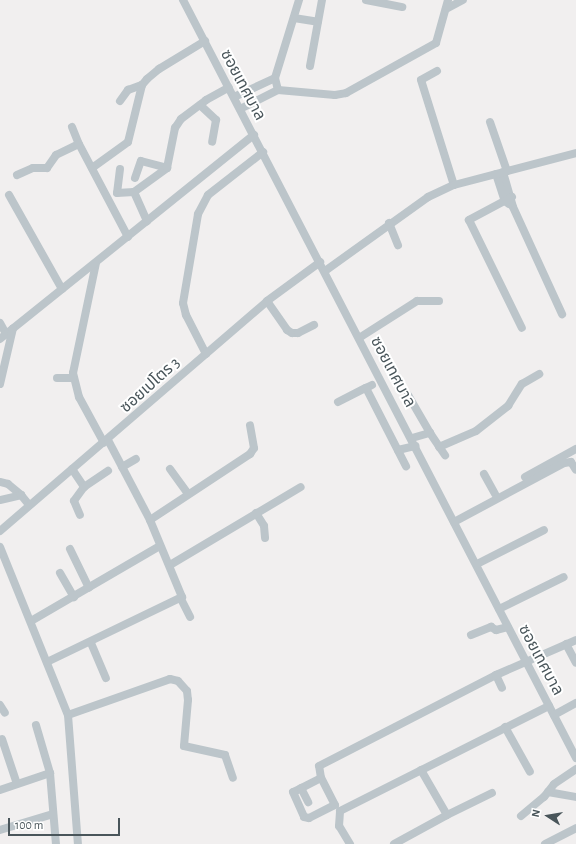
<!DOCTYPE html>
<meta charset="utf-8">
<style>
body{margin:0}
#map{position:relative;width:576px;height:844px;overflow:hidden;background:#f1efef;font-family:"Alegreya Sans","Noto Sans Thai",sans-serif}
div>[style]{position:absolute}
.minor>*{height:8px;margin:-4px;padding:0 4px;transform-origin:4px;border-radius:4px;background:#bcc5ca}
span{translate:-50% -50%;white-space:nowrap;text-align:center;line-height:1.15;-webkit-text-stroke:4px #fff;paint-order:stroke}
.street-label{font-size:16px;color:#49555a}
.north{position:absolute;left:528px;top:796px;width:40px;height:40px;-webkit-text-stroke:3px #fff;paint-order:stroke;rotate:282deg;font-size:11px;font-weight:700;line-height:16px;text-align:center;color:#49555a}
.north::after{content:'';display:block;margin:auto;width:14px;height:18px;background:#49555a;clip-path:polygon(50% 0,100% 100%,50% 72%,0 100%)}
.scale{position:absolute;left:8px;top:818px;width:112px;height:18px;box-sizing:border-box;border:2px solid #49555a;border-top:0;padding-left:5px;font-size:12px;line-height:14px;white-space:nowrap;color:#49555a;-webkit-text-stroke:3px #fff;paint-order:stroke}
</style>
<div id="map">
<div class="minor">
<div style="left:183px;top:0;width:854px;rotate:62.59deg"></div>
<div style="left:366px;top:0;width:37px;rotate:11deg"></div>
<div style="left:446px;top:9px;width:19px;rotate:-28deg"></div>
<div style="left:294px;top:18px;width:24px;rotate:9deg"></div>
<div style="left:310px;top:66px;width:67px;rotate:-79.7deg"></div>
<div style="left:437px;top:71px;width:18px;rotate:151deg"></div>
<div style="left:421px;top:80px;width:110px;rotate:72.6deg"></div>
<div style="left:278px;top:90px;width:12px;rotate:-104deg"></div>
<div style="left:275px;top:78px;width:82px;rotate:-72.9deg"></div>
<div style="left:234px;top:97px;width:45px;rotate:-24.9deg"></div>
<div style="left:120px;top:101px;width:14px;rotate:-54deg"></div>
<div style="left:128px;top:90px;width:15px;rotate:-20deg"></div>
<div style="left:200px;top:105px;width:22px;rotate:43deg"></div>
<div style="left:216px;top:120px;width:22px;rotate:100deg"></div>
<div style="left:240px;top:109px;width:42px;rotate:-26.6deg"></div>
<div style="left:278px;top:90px;width:57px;rotate:5deg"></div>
<div style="left:335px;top:95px;width:11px;rotate:-10deg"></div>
<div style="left:346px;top:93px;width:103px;rotate:-29.1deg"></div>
<div style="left:436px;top:43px;width:45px;rotate:-74.4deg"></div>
<div style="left:490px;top:122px;width:52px;rotate:70.9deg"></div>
<div style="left:72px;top:127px;width:18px;rotate:68deg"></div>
<div style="left:92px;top:168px;width:44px;rotate:-35.8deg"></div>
<div style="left:128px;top:142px;width:59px;rotate:-76.2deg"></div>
<div style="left:142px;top:85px;width:8px;rotate:-50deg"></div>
<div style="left:147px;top:79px;width:16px;rotate:-40deg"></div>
<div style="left:159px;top:69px;width:54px;rotate:-31.3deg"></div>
<div style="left:120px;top:169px;width:24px;rotate:97deg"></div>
<div style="left:117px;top:193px;width:17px;rotate:-3deg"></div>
<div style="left:134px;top:192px;width:32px;rotate:66deg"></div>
<div style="left:503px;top:172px;width:36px;rotate:74deg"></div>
<div style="left:513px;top:207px;width:118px;rotate:65.4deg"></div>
<div style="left:496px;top:174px;width:28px;rotate:72deg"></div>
<div style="left:505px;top:201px;width:5px;rotate:37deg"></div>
<div style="left:17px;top:175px;width:17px;rotate:-24deg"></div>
<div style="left:33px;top:168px;width:14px"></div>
<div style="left:47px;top:168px;width:16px;rotate:-55deg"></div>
<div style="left:56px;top:155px;width:25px;rotate:-26deg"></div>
<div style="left:79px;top:144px;width:105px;rotate:62.2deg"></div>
<div style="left:135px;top:178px;width:18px;rotate:-71deg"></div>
<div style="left:141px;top:161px;width:27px;rotate:15deg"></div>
<div style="left:134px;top:192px;width:41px;rotate:-36deg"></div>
<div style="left:167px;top:168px;width:41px;rotate:-78.7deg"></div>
<div style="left:175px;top:128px;width:11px;rotate:-56deg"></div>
<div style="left:181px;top:119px;width:31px;rotate:-37deg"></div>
<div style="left:206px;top:100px;width:26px;rotate:-29deg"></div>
<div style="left:9px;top:195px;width:108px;rotate:60.6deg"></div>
<div style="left:512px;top:197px;width:49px;rotate:151.9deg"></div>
<div style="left:469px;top:220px;width:120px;rotate:63.9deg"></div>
<div style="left:389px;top:223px;width:24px;rotate:68deg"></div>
<div style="left:96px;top:263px;width:112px;rotate:101.8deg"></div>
<div style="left:73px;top:373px;width:25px;rotate:76deg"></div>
<div style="left:79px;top:397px;width:52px;rotate:61.5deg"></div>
<div style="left:325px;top:271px;width:127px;rotate:-35.7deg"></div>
<div style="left:428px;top:197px;width:29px;rotate:-25deg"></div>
<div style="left:454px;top:185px;width:126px;rotate:-14.7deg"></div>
<div style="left:267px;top:301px;width:35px;rotate:55deg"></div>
<div style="left:287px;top:330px;width:6px;rotate:31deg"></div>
<div style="left:292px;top:333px;width:6px"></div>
<div style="left:298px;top:333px;width:18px;rotate:-27deg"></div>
<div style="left:0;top:323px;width:13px;rotate:61deg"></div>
<div style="left:359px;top:338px;width:69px;rotate:-32.5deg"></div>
<div style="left:417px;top:301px;width:22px"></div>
<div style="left:0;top:339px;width:326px;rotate:-38.8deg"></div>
<div style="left:206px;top:354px;width:44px;rotate:-117.1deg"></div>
<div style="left:186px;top:315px;width:12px;rotate:-104deg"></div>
<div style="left:183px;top:303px;width:90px;rotate:-80.4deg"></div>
<div style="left:198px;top:214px;width:21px;rotate:-62deg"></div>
<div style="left:208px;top:195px;width:70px;rotate:-38deg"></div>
<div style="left:57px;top:378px;width:16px"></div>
<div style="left:0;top:384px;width:57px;rotate:-76.9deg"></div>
<div style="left:372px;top:385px;width:7px;rotate:153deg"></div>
<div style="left:366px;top:388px;width:88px;rotate:62.9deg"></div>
<div style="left:408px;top:395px;width:44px;rotate:59.9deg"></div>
<div style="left:338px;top:402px;width:31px;rotate:-27deg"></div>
<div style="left:412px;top:438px;width:19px;rotate:-16deg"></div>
<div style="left:430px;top:433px;width:27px;rotate:56deg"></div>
<div style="left:439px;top:447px;width:40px;rotate:-23.4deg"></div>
<div style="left:476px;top:431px;width:41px;rotate:-38deg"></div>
<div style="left:508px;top:406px;width:26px;rotate:-58deg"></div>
<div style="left:522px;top:384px;width:20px;rotate:-30deg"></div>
<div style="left:398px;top:450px;width:18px;rotate:-13deg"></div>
<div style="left:122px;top:467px;width:16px;rotate:-30deg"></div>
<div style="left:72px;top:469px;width:22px;rotate:56deg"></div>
<div style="left:84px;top:487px;width:17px;rotate:126deg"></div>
<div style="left:74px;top:501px;width:15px;rotate:67deg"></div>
<div style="left:170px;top:469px;width:31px;rotate:54deg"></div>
<div style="left:484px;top:474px;width:23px;rotate:61deg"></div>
<div style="left:525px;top:477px;width:58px;rotate:-28.8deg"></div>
<div style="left:0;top:482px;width:8px;rotate:14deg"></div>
<div style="left:8px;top:484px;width:17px;rotate:40deg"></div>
<div style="left:84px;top:487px;width:29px;rotate:-34deg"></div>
<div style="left:0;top:500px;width:22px;rotate:-13deg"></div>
<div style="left:21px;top:495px;width:13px;rotate:51deg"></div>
<div style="left:256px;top:513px;width:15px;rotate:58deg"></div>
<div style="left:264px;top:526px;width:12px;rotate:85deg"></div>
<div style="left:150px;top:520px;width:120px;rotate:-33.4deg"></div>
<div style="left:250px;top:454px;width:7px;rotate:-56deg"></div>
<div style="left:254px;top:448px;width:23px;rotate:-100deg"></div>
<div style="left:454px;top:522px;width:125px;rotate:-28.2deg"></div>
<div style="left:564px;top:463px;width:7px;rotate:-8deg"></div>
<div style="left:571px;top:462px;width:9px;rotate:58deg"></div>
<div style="left:0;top:531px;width:352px;rotate:-40.7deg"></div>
<div style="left:267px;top:301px;width:66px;rotate:-36.3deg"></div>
<div style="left:0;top:547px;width:181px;rotate:68deg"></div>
<div style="left:68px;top:715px;width:129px;rotate:85.6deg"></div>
<div style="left:70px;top:549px;width:43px;rotate:64deg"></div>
<div style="left:477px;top:564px;width:75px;rotate:-26.9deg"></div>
<div style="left:170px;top:565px;width:152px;rotate:-30.8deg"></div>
<div style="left:60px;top:573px;width:28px;rotate:60deg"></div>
<div style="left:181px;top:599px;width:20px;rotate:63deg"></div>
<div style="left:499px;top:609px;width:72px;rotate:-26.2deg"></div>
<div style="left:31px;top:621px;width:149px;rotate:-30.2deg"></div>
<div style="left:471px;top:635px;width:22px;rotate:-22deg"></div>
<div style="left:491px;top:627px;width:6px;rotate:31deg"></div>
<div style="left:496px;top:630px;width:12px;rotate:-14deg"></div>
<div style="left:91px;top:643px;width:38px;rotate:67deg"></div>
<div style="left:566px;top:644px;width:21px;rotate:62deg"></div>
<div style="left:47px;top:662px;width:150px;rotate:-25.7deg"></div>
<div style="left:182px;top:597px;width:83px;rotate:-112.6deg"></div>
<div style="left:150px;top:520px;width:90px;rotate:-117.7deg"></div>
<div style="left:496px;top:675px;width:14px;rotate:65deg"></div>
<div style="left:0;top:705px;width:9px;rotate:58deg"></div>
<div style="left:68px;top:715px;width:108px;rotate:-19.4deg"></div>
<div style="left:170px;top:679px;width:8px;rotate:14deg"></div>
<div style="left:178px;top:681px;width:13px;rotate:48deg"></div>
<div style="left:187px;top:691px;width:9px;rotate:84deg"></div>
<div style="left:188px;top:700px;width:46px;rotate:95deg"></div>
<div style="left:184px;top:746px;width:42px;rotate:12.4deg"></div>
<div style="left:225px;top:755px;width:24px;rotate:71deg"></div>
<div style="left:554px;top:715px;width:25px;rotate:-29deg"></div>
<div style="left:505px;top:727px;width:51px;rotate:60.9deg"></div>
<div style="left:2px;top:739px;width:47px;rotate:71.6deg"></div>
<div style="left:50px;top:773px;width:71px;rotate:85.2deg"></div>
<div style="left:321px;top:778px;width:31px;rotate:153deg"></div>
<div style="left:293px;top:792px;width:27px;rotate:66deg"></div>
<div style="left:304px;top:817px;width:5px;rotate:11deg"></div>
<div style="left:309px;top:818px;width:29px;rotate:-27deg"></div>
<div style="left:335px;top:805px;width:30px;rotate:-117deg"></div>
<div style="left:321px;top:778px;width:12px;rotate:-99deg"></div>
<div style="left:319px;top:766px;width:199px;rotate:-27.2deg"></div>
<div style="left:496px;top:675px;width:87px;rotate:-23.6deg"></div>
<div style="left:301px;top:788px;width:16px;rotate:63deg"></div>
<div style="left:0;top:790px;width:53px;rotate:-18.8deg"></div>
<div style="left:50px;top:773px;width:50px;rotate:-106.3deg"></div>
<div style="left:548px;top:792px;width:28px;rotate:10deg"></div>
<div style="left:447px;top:815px;width:50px;rotate:-26.1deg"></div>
<div style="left:521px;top:816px;width:30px;rotate:-40deg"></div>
<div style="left:544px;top:797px;width:16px;rotate:-52deg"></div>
<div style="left:554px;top:784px;width:27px;rotate:-34deg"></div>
<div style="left:0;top:830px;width:55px;rotate:-16.8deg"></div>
<div style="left:350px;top:844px;width:21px;rotate:-121deg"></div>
<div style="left:339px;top:826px;width:15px;rotate:-86deg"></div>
<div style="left:340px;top:811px;width:234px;rotate:-26.7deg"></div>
<div style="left:394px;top:844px;width:60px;rotate:-28.7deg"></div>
<div style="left:447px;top:815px;width:52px;rotate:-120deg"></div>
<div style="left:545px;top:844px;width:35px;rotate:-27deg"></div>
</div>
<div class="street-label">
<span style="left:243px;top:85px;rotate:62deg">ซอยเทศบาล</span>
<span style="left:393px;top:372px;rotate:62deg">ซอยเทศบาล</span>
<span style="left:150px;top:385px;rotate:-42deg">ซอยเปโตร 3</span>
<span style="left:541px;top:660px;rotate:62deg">ซอยเทศบาล</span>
</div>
<div class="north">N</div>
<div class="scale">100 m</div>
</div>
